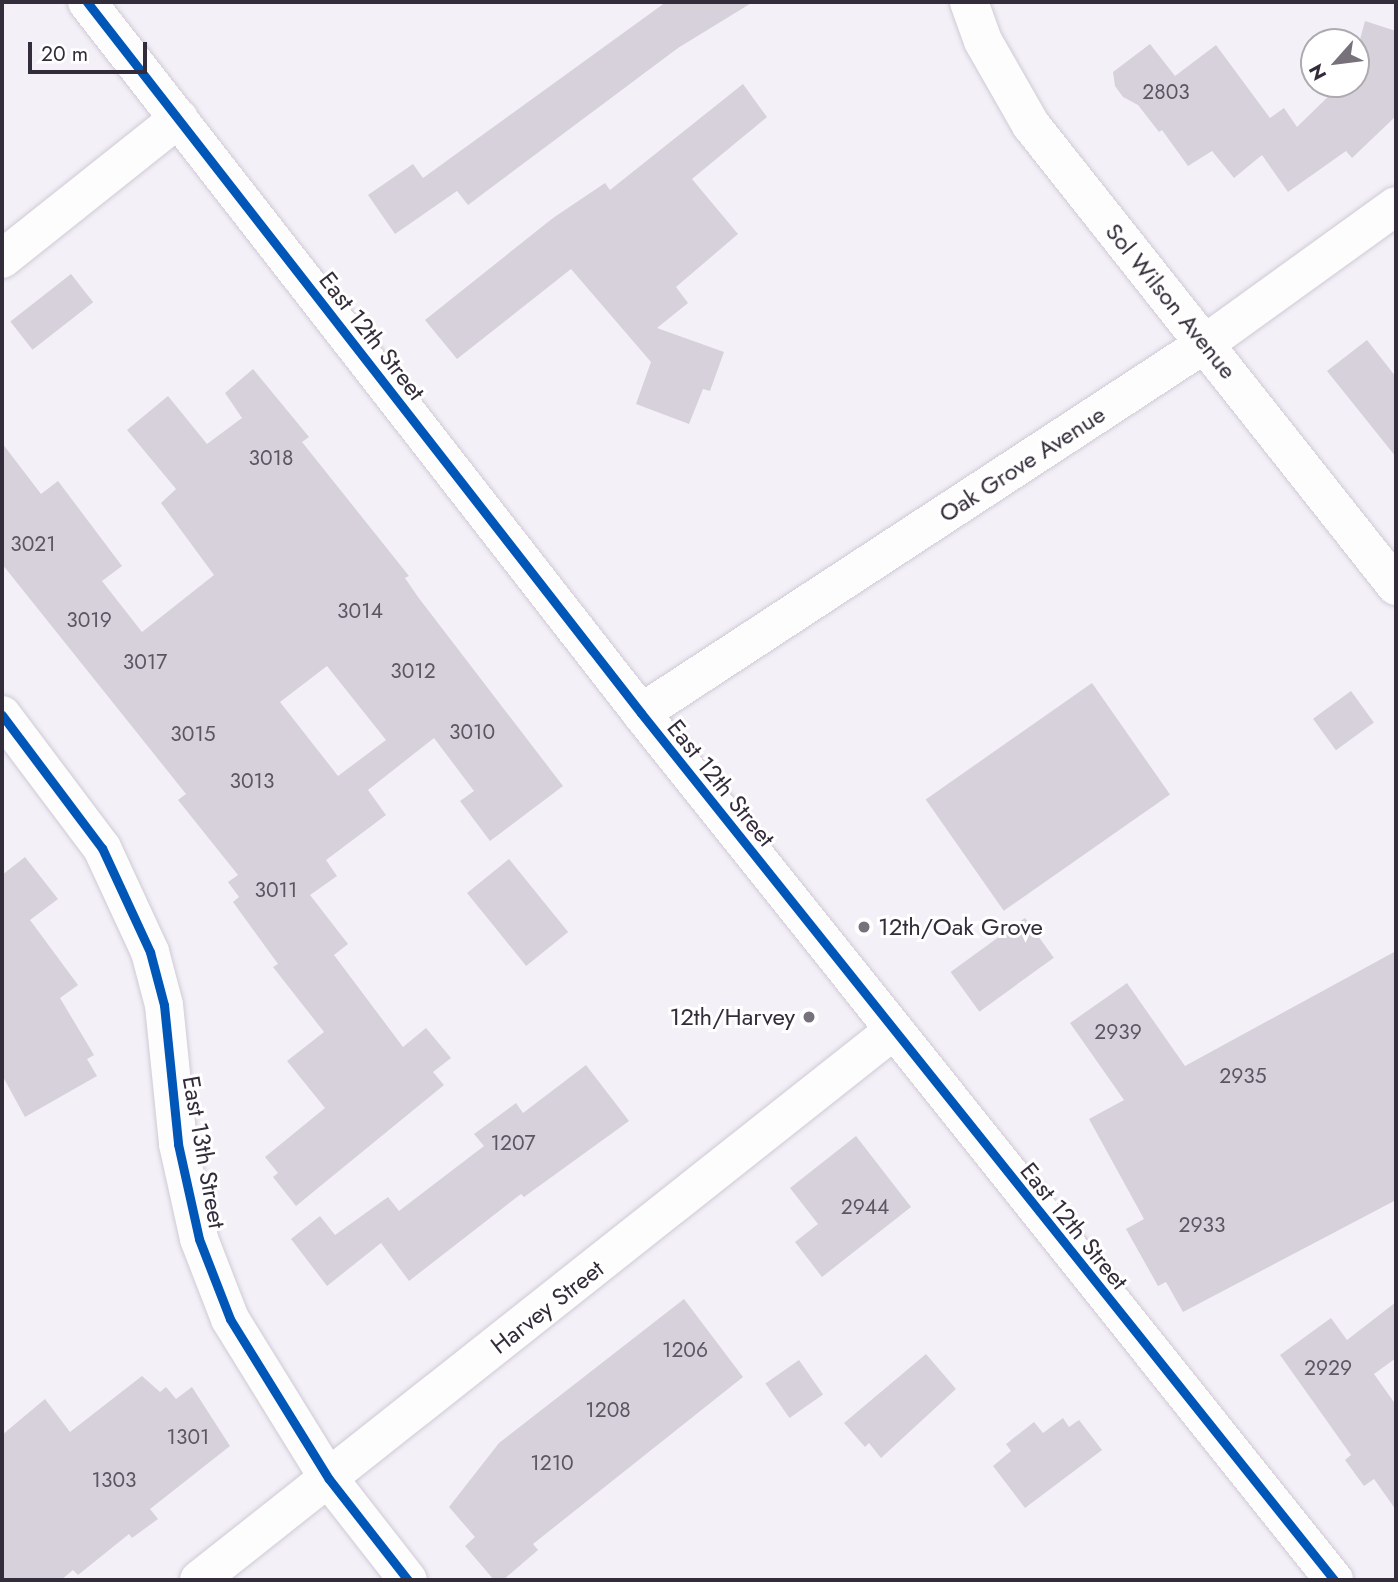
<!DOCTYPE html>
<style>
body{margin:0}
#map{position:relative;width:1398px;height:1582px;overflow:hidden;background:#f4f0f8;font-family:Jost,sans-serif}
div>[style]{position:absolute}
.building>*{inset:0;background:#d6d1db;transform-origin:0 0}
.roads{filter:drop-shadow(0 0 2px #cfcad4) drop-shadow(0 0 2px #cfcad4)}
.minor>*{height:38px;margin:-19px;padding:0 19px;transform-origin:19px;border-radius:19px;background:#fdfdfe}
.cycleway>*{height:9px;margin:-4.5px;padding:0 4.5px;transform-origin:4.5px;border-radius:4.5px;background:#0057b8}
.dots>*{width:19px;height:19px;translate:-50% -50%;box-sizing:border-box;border:4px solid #fff;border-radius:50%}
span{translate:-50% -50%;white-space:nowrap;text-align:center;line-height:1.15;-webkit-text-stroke:6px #fff;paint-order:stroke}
.number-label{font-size:21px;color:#5c5562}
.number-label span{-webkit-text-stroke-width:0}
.street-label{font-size:24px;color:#332c3a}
.poi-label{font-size:24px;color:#332c3a}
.left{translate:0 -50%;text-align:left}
.right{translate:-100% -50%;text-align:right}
.frame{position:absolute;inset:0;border:4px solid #332c3a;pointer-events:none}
.north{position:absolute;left:1300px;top:28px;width:70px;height:70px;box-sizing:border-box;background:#fff;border:2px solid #adabb0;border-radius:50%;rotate:242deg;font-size:19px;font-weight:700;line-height:28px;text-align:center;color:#332c3a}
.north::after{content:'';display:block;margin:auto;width:24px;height:32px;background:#77717c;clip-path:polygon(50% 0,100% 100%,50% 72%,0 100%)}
.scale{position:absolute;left:28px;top:42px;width:119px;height:32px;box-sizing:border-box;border:4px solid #332c3a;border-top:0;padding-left:9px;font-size:21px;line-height:24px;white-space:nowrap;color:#332c3a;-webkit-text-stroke:5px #fff;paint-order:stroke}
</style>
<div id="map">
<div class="building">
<div style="clip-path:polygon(666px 2px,753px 2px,678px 48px,468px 205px,457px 191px,395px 234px,368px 195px,413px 164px,423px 178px)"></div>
<div style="clip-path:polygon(1365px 21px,1396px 31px,1396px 116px,1352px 158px,1346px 151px,1288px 192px,1262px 155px,1234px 178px,1212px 151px,1188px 166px,1162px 130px,1159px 132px,1138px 105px,1123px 97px,1115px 86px,1113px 72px,1150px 44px,1175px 76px,1216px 45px,1270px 118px,1284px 108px,1297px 127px,1341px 84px,1356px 84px,1356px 54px)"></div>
<div style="clip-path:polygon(743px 84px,767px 117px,692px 179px,738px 234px,676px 287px,688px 303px,657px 328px,724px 352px,710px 391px,703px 389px,689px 424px,636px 404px,651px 362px,571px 269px,457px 359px,425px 320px,553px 218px,605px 183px,610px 190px)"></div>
<div style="left:71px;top:274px;width:36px;height:77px;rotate:52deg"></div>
<div style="clip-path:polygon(1367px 340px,1396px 377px,1396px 457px,1327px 371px)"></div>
<div style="clip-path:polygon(evenodd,253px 369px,309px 437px,302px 442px,409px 576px,405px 578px,418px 597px,563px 786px,490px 841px,460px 801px,474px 791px,434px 738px,368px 790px,386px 815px,326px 860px,337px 876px,310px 895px,348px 944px,334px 955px,403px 1047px,426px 1028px,451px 1058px,433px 1072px,444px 1085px,296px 1206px,273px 1177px,278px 1173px,265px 1157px,325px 1108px,287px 1061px,324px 1032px,273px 967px,278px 964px,233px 902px,239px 897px,228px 882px,238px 875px,178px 800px,186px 794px,2px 564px,2px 443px,41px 494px,58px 481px,122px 566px,102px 581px,142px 632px,214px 575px,161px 503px,176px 489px,127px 430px,168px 396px,207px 444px,242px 418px,225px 393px,253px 369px,327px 666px,386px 740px,338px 776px,280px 702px,327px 666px)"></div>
<div style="left:1092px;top:683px;width:136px;height:203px;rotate:55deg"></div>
<div style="left:1351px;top:691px;width:39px;height:47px;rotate:54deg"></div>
<div style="clip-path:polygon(25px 857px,58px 899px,30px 920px,78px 985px,60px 998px,94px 1055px,87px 1059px,97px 1076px,25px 1117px,2px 1075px,2px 875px)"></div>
<div style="left:509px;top:859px;width:94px;height:54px;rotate:51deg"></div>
<div style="left:1025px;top:918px;width:49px;height:92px;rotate:54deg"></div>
<div style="clip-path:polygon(1396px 951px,1396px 1200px,1183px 1312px,1166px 1282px,1158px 1286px,1126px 1229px,1144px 1219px,1089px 1119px,1124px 1100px,1070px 1023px,1127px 983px,1185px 1066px)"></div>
<div style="clip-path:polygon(586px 1065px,629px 1121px,524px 1197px,521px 1194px,409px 1281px,381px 1243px,327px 1286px,291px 1239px,320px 1216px,335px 1235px,388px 1197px,399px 1211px,484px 1146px,474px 1134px,516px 1103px,523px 1113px)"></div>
<div style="clip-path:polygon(856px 1136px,911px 1207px,822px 1277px,795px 1242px,818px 1224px,790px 1188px)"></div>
<div style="clip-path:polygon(684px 1299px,743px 1377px,533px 1544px,538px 1550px,503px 1580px,494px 1580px,465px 1546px,475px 1537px,449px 1507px,499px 1443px)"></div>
<div style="clip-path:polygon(1396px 1302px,1396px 1358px,1374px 1374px,1396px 1405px,1396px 1510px,1374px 1479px,1364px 1486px,1345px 1460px,1351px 1455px,1280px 1355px,1331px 1318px,1347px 1340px)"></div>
<div style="clip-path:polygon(926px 1354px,956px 1389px,881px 1458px,869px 1443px,865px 1447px,844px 1423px)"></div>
<div style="left:799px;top:1360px;width:42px;height:41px;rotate:55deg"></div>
<div style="clip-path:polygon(142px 1376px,160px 1392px,166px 1387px,176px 1399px,192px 1387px,230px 1446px,150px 1509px,158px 1519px,132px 1538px,129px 1534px,78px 1575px,73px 1570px,61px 1580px,2px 1580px,2px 1435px,45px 1399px,70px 1432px)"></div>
<div style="clip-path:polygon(1063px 1418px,1069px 1427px,1079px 1420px,1102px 1450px,1025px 1508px,993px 1466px,1011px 1451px,1006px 1444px,1034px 1422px,1043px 1433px)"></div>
</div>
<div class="roads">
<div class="minor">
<div style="left:87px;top:2px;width:901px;rotate:52.07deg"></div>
<div style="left:641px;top:713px;width:1110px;rotate:51.36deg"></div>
<div style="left:969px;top:2px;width:41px;rotate:70.3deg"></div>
<div style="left:983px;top:41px;width:97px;rotate:60.3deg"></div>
<div style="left:1031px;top:125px;width:588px;rotate:51.63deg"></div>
<div style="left:2px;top:259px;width:226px;rotate:-38.5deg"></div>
<div style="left:641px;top:713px;width:675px;rotate:-33.22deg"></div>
<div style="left:1206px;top:343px;width:234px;rotate:-35.8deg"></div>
<div style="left:2px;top:715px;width:166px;rotate:53.1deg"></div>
<div style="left:102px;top:848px;width:115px;rotate:65.2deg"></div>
<div style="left:150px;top:952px;width:55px;rotate:75.2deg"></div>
<div style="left:164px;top:1005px;width:140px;rotate:84.2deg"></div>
<div style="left:178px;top:1144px;width:97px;rotate:77.5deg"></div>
<div style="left:199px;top:1239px;width:86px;rotate:68.8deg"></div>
<div style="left:230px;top:1319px;width:188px;rotate:58.3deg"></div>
<div style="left:329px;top:1479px;width:128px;rotate:52deg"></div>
<div style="left:199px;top:1580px;width:885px;rotate:-38.35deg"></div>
</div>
</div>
<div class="cycleway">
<div style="left:87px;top:2px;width:901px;rotate:52.07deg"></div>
<div style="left:641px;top:713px;width:1110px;rotate:51.36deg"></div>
<div style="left:2px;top:715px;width:166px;rotate:53.1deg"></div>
<div style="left:102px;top:848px;width:115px;rotate:65.2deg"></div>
<div style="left:150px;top:952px;width:55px;rotate:75.2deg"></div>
<div style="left:164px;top:1005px;width:140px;rotate:84.2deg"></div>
<div style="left:178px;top:1144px;width:97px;rotate:77.5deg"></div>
<div style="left:199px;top:1239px;width:86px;rotate:68.8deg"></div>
<div style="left:230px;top:1319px;width:188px;rotate:58.3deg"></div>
<div style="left:329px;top:1479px;width:128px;rotate:52deg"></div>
</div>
<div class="dots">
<div style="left:864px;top:927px;background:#77717c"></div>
<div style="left:809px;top:1017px;background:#77717c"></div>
</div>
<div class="number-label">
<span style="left:1166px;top:92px">2803</span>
<span style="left:271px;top:458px">3018</span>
<span style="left:33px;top:544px">3021</span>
<span style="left:360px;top:611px">3014</span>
<span style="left:89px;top:620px">3019</span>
<span style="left:145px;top:662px">3017</span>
<span style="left:413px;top:671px">3012</span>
<span style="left:472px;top:732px">3010</span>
<span style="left:193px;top:734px">3015</span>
<span style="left:252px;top:781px">3013</span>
<span style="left:276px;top:890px">3011</span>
<span style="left:1118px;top:1032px">2939</span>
<span style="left:1243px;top:1076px">2935</span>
<span style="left:513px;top:1143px">1207</span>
<span style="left:865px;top:1207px">2944</span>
<span style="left:1202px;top:1225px">2933</span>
<span style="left:685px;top:1350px">1206</span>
<span style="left:1328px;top:1368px">2929</span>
<span style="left:608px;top:1410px">1208</span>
<span style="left:188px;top:1437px">1301</span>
<span style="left:552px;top:1463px">1210</span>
<span style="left:114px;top:1480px">1303</span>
</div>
<div class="street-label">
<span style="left:1171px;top:301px;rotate:51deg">Sol Wilson Avenue</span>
<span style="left:372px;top:336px;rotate:52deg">East 12th Street</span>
<span style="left:1022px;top:464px;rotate:-33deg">Oak Grove Avenue</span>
<span style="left:721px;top:783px;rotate:51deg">East 12th Street</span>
<span style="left:204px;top:1152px;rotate:80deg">East 13th Street</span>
<span style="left:1074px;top:1226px;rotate:51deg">East 12th Street</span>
<span style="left:547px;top:1307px;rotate:-38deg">Harvey Street</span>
</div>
<div class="poi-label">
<span class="left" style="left:878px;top:927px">12th/Oak Grove</span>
<span class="right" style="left:795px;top:1017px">12th/Harvey</span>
</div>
<div class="frame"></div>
<div class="north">N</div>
<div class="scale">20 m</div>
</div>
